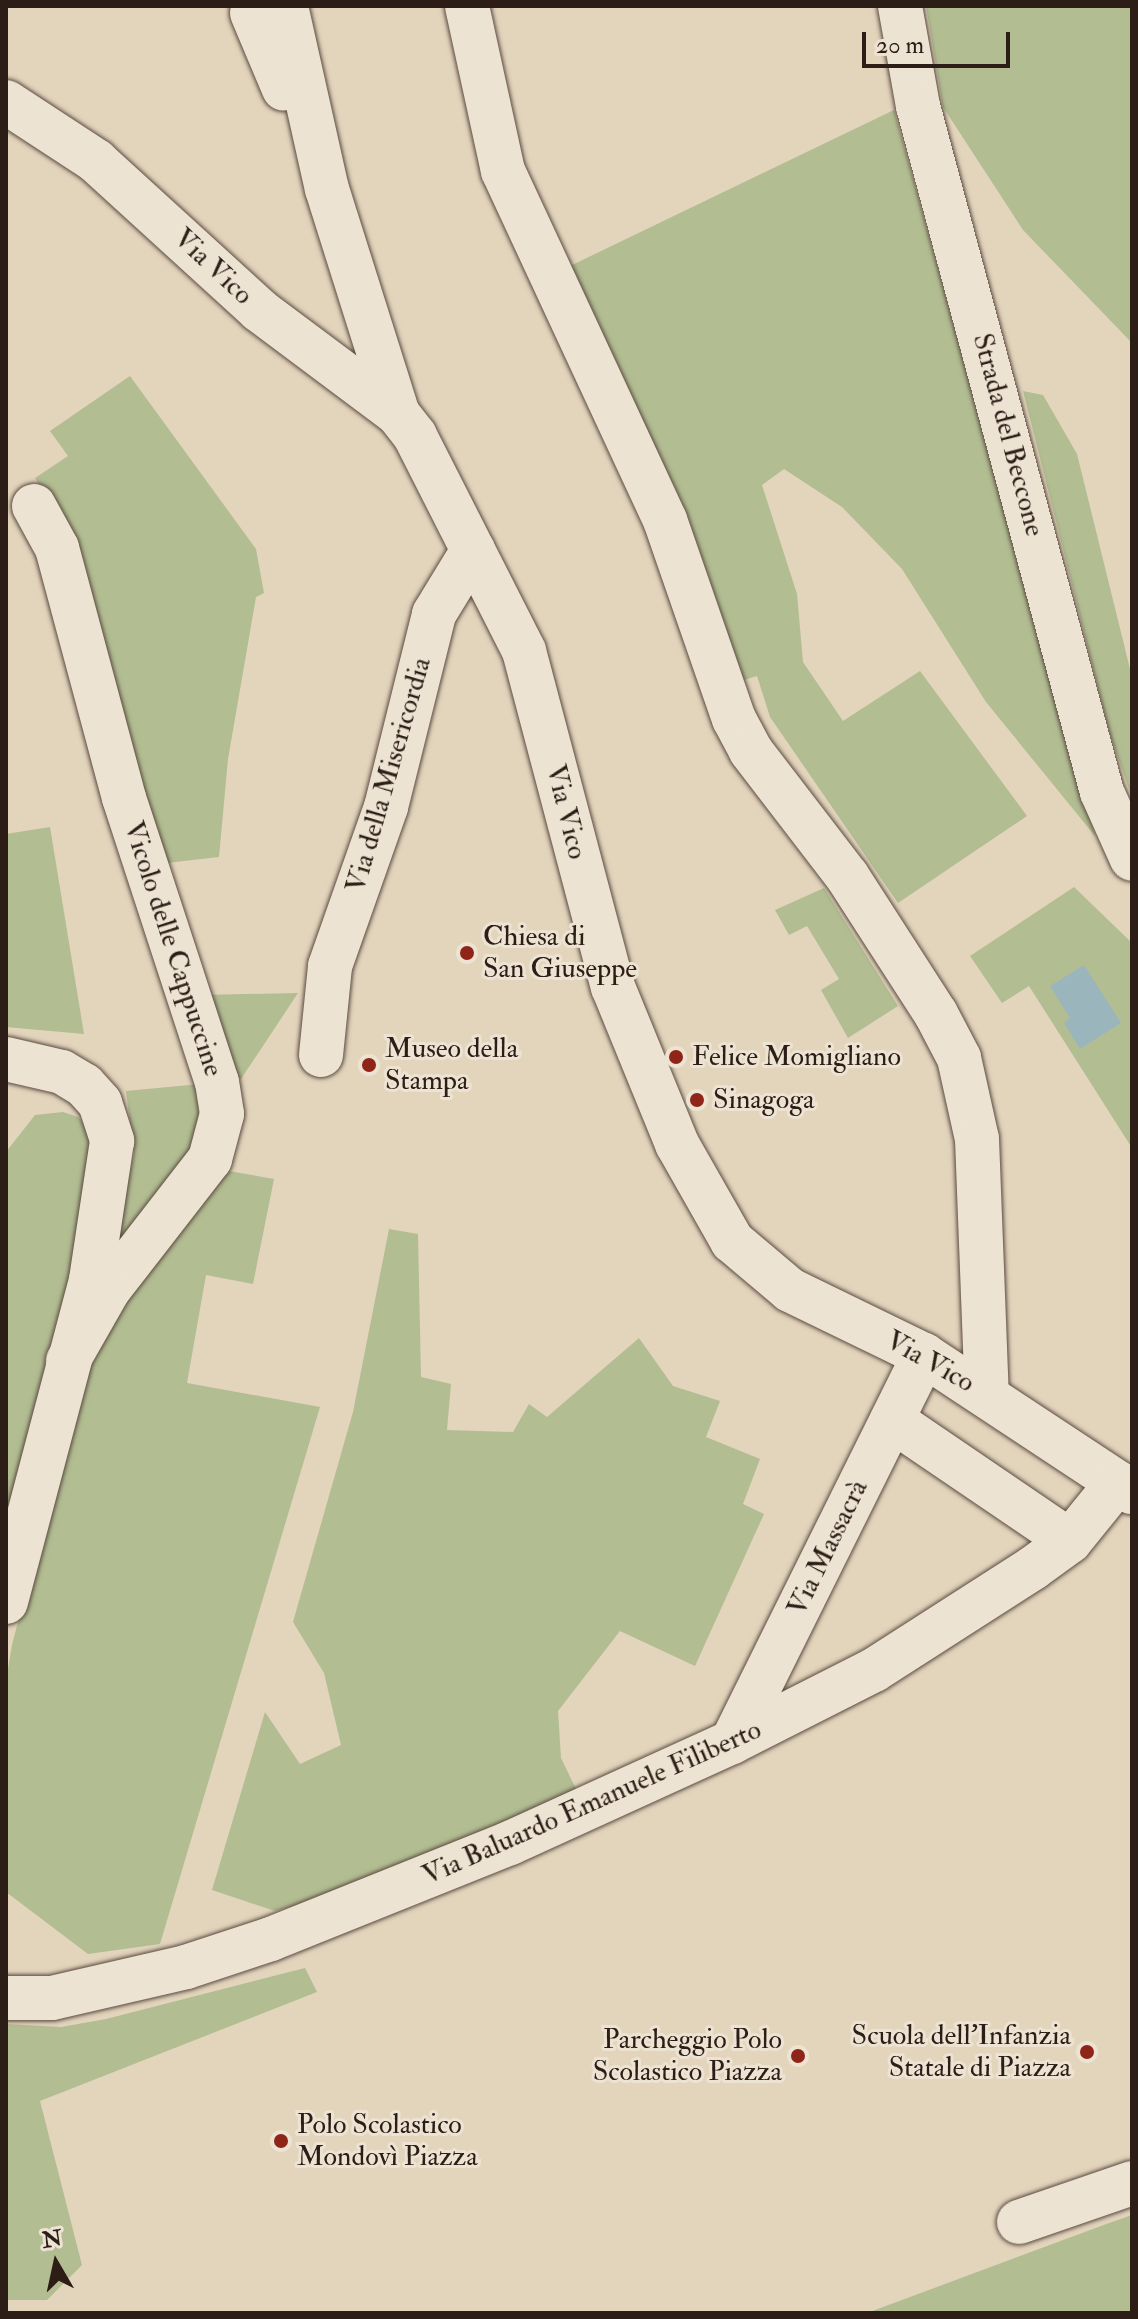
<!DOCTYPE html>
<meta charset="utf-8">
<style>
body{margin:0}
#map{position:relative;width:1138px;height:2319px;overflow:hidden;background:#e3d4bc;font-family:"IM FELL Double Pica",serif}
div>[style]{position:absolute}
.green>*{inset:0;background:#b2bd92}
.water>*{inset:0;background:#9bb5bd}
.roads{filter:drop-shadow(0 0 2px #5a4b40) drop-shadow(0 0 2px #5a4b40)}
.minor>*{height:44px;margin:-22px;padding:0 22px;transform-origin:22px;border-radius:22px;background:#ede3d3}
.dots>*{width:22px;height:22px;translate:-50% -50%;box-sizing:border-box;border:4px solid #ede3d3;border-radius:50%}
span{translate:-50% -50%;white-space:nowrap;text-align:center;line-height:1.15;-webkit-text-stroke:6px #ede3d3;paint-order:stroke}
.street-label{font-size:28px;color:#2c1d16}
.poi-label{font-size:28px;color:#2c1d16}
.left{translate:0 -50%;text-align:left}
.right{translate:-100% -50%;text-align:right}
.frame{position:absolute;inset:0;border:8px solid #2c1d16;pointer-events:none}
.north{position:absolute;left:16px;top:2223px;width:80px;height:80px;-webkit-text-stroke:6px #ede3d3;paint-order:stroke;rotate:351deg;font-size:22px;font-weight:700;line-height:32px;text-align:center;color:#2c1d16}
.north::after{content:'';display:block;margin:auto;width:28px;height:36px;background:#2c1d16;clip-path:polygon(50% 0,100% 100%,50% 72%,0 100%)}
.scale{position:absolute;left:862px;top:32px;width:148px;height:36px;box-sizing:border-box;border:4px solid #2c1d16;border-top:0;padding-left:10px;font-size:24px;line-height:28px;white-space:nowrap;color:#2c1d16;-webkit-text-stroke:6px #ede3d3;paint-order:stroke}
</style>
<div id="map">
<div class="green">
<div style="clip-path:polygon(926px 6px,1132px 6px,1132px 343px,1023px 230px,943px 107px)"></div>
<div style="clip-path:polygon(894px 110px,1095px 836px,986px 702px,902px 569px,842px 507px,784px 469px,762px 485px,797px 594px,803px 662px,843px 721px,920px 671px,1027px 816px,898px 903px,770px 717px,757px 676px,744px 680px,686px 512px,570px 266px)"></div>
<div style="clip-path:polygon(130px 376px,256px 549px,264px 593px,256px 597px,228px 759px,219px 857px,158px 864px,70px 541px,35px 478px,68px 456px,50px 431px)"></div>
<div style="clip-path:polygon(1023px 391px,1043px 395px,1077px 454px,1132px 677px,1132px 798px,1110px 734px)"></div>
<div style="clip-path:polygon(50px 827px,84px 1034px,6px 1027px,6px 834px)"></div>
<div style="clip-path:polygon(1074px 887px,1132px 943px,1132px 1148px,1029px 986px,1002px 1003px,970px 956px)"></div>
<div style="clip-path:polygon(824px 888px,898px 1006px,848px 1038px,821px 990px,839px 979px,807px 926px,789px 935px,775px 910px)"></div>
<div style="clip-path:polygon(298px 993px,241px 1079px,225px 1071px,200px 995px)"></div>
<div style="clip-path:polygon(200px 1084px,202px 1103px,193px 1146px,109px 1264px,134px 1154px,126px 1091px)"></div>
<div style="clip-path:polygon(63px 1112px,78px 1117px,91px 1132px,71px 1277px,6px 1530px,6px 1152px,35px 1115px)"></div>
<div style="clip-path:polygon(223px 1170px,274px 1179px,253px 1284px,206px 1275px,187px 1383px,320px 1407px,160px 1944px,88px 1954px,6px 1892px,6px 1681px,12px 1645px,84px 1365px,119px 1302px)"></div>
<div style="clip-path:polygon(389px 1229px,418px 1234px,421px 1377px,451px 1384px,447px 1430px,513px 1432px,529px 1404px,547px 1417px,639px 1338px,673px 1386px,720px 1401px,706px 1437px,760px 1459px,743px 1504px,764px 1514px,695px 1666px,620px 1631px,558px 1711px,561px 1758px,577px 1791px,325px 1897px,275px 1911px,212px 1890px,265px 1712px,300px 1764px,341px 1745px,324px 1673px,293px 1622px,353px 1412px)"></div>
<div style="clip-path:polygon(305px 1968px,317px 1992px,40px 2101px,82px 2265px,47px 2300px,6px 2300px,6px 2024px,61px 2027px,106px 2019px)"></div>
<div style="clip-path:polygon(1132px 2215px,1132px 2313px,867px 2313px,1109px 2223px)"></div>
</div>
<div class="water">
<div style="clip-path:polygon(1084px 965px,1121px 1023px,1080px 1049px,1064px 1023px,1070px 1018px,1050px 986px)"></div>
</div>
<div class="roads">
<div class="minor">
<div style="left:286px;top:6px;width:188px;rotate:77.4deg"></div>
<div style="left:327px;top:189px;width:236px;rotate:72.5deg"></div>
<div style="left:467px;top:6px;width:169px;rotate:77.7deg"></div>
<div style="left:503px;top:171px;width:385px;rotate:65.1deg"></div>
<div style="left:665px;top:520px;width:211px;rotate:70.9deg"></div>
<div style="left:734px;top:719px;width:36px;rotate:62deg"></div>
<div style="left:751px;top:751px;width:158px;rotate:52.5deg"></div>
<div style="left:847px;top:876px;width:164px;rotate:57.2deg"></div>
<div style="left:936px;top:1014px;width:50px;rotate:62.4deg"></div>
<div style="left:959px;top:1058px;width:83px;rotate:77.5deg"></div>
<div style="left:977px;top:1139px;width:255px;rotate:87.8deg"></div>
<div style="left:900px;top:6px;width:102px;rotate:79.8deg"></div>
<div style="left:918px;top:106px;width:710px;rotate:74.99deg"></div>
<div style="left:1102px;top:792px;width:73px;rotate:65.9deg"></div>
<div style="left:252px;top:13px;width:82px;rotate:67.2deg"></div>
<div style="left:6px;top:102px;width:108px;rotate:33.2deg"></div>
<div style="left:96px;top:161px;width:221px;rotate:42.4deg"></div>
<div style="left:259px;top:310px;width:174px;rotate:36.8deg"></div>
<div style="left:398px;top:414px;width:28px;rotate:52deg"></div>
<div style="left:415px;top:436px;width:241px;rotate:63.1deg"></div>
<div style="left:524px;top:651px;width:348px;rotate:75.2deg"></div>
<div style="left:613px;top:987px;width:170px;rotate:67.8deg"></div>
<div style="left:677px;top:1144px;width:112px;rotate:60.4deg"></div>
<div style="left:732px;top:1241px;width:76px;rotate:40.2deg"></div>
<div style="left:790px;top:1290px;width:149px;rotate:25.9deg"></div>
<div style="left:924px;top:1355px;width:249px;rotate:33.4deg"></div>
<div style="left:34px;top:506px;width:48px;rotate:61.3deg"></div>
<div style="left:57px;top:548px;width:259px;rotate:75deg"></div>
<div style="left:124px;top:798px;width:299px;rotate:71.9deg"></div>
<div style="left:217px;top:1082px;width:32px;rotate:81deg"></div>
<div style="left:222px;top:1114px;width:47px;rotate:104.9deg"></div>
<div style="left:210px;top:1159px;width:165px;rotate:127.8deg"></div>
<div style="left:109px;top:1289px;width:83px;rotate:119.7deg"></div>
<div style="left:321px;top:1055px;width:89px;rotate:-84.2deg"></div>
<div style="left:330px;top:966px;width:169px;rotate:-70.6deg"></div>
<div style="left:386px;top:807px;width:199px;rotate:-76deg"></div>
<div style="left:434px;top:614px;width:75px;rotate:-58.6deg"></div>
<div style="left:6px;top:1059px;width:57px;rotate:13.1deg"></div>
<div style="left:62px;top:1072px;width:26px;rotate:31deg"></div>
<div style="left:84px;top:1085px;width:24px;rotate:48deg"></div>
<div style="left:100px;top:1103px;width:40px;rotate:72deg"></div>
<div style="left:112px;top:1141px;width:141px;rotate:98.6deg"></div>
<div style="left:91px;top:1280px;width:333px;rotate:104.8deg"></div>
<div style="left:892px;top:1420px;width:215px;rotate:34.2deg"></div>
<div style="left:732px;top:1742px;width:432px;rotate:-63.6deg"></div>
<div style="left:6px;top:1998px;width:46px"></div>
<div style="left:52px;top:1998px;width:138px;rotate:-13deg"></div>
<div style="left:186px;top:1967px;width:89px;rotate:-18.2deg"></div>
<div style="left:271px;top:1939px;width:258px;rotate:-21.9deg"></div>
<div style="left:510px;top:1843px;width:244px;rotate:-24.5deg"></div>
<div style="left:732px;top:1742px;width:159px;rotate:-26.9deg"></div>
<div style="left:874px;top:1670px;width:189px;rotate:-32.7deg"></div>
<div style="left:1033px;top:1568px;width:46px;rotate:-36.1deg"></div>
<div style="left:1070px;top:1541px;width:75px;rotate:-51deg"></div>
<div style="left:1019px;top:2222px;width:120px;rotate:-19deg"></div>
</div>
</div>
<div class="dots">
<div style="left:467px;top:953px;background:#8f2418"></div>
<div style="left:676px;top:1057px;background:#8f2418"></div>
<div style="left:369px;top:1065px;background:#8f2418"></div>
<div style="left:697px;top:1100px;background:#8f2418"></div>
<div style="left:1087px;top:2052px;background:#8f2418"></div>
<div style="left:798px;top:2056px;background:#8f2418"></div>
<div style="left:281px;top:2141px;background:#8f2418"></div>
</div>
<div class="street-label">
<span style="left:213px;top:267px;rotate:43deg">Via Vico</span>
<span style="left:1008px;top:435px;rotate:75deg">Strada del Beccone</span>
<span style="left:389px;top:775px;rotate:-74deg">Via della Misericordia</span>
<span style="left:566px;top:812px;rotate:76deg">Via Vico</span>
<span style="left:173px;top:949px;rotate:72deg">Vicolo delle Cappuccine</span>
<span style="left:930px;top:1362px;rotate:29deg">Via Vico</span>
<span style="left:828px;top:1548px;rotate:-64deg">Via Massacrà</span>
<span style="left:592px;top:1803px;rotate:-24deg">Via Baluardo Emanuele Filiberto</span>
</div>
<div class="poi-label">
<span class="left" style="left:483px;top:953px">Chiesa di<br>San Giuseppe</span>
<span class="left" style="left:385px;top:1065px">Museo della<br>Stampa</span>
<span class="left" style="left:692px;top:1057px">Felice Momigliano</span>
<span class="left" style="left:713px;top:1100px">Sinagoga</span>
<span class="right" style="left:1071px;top:2052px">Scuola dell'Infanzia<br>Statale di Piazza</span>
<span class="right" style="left:782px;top:2056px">Parcheggio Polo<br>Scolastico Piazza</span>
<span class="left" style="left:297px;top:2141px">Polo Scolastico<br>Mondovì Piazza</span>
</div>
<div class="frame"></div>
<div class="north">N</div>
<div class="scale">20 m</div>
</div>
